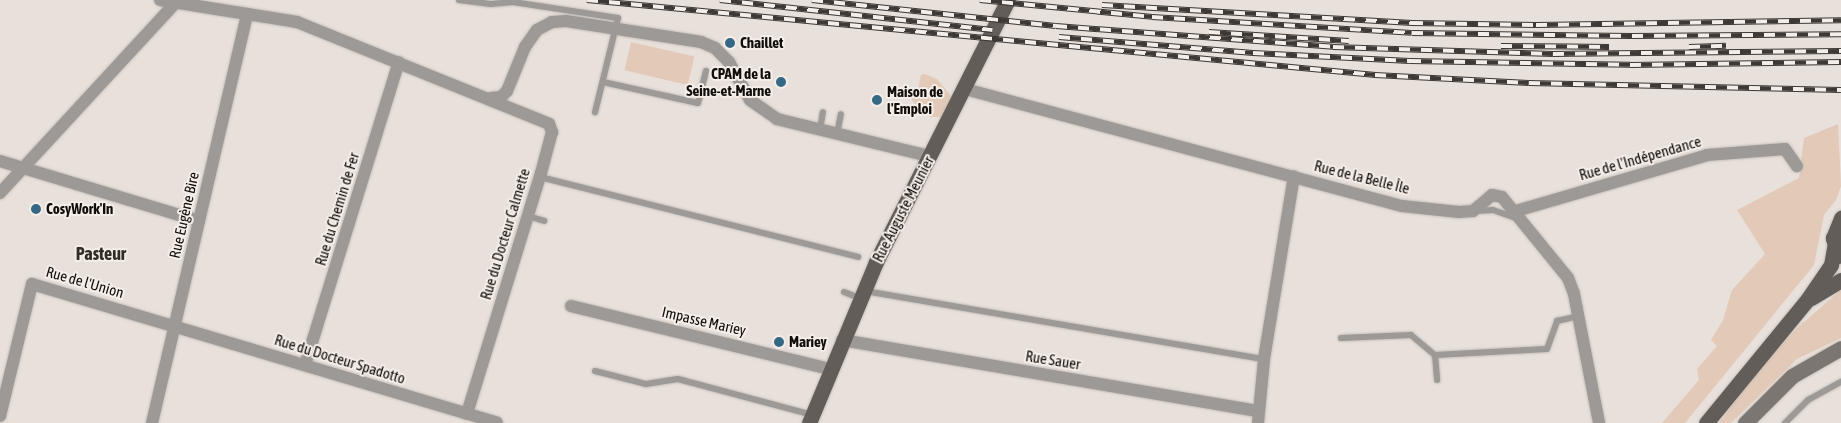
<!DOCTYPE html>
<meta charset="utf-8">
<style>
body{margin:0}
#map{position:relative;width:1841px;height:423px;overflow:hidden;background:#e8e0da;font-family:"Asap Condensed",sans-serif}
div>[style]{position:absolute}
.green>*{inset:0;background:#e2c9b8;transform-origin:0 0}
.roads{filter:drop-shadow(0 0 1px #c5beb9) drop-shadow(0 0 1px #c5beb9)}
.lane>*{height:6px;margin:-3px;padding:0 3px;transform-origin:3px;border-radius:3px;background:#9c9996}
.street>*{height:12px;margin:-6px;padding:0 6px;transform-origin:6px;border-radius:6px;background:#9c9996}
.secondary>*{height:15px;margin:-7.5px;padding:0 7.5px;transform-origin:7.5px;border-radius:7.5px;background:#7b7672}
.primary>*{height:15px;margin:-7.5px;padding:0 7.5px;transform-origin:7.5px;border-radius:7.5px;background:#635d59}
.rail>*{height:5.5px;margin-top:-2.75px;transform-origin:0;background:repeating-linear-gradient(90deg,#f5ede7 0 11px,#3d3936 0 22px);box-sizing:border-box;border-block:1px solid #3d3936}
.dots>*{width:14px;height:14px;translate:-50% -50%;box-sizing:border-box;border:2px solid #f5ede7;border-radius:50%}
span{translate:-50% -50%;white-space:nowrap;text-align:center;line-height:1.15;-webkit-text-stroke:4px #f5ede7;paint-order:stroke}
.poi-label{font-size:15px;color:#100d0b;font-weight:700}
.left{translate:0 -50%;text-align:left}
.right{translate:-100% -50%;text-align:right}
.street-label{font-size:15px;color:#100d0b}
.quarter-label{font-size:18px;color:#322c27;font-weight:700}
</style>
<div id="map">
<div class="green">
<div style="left:631px;top:42px;width:65px;height:29px;rotate:13deg"></div>
<div style="clip-path:polygon(925px 74px,937px 79px,951px 96px,943px 117px,930px 117px,921px 112px,910px 97px,911px 93px,917px 94px,921px 75px)"></div>
<div style="clip-path:polygon(1838px 124px,1841px 186px,1836px 200px,1824px 215px,1814px 265px,1685px 423px,1662px 423px,1699px 380px,1697px 369px,1717px 346px,1711px 340px,1723px 320px,1732px 290px,1765px 254px,1737px 210px,1799px 178px,1804px 138px)"></div>
<div style="clip-path:polygon(1841px 290px,1841px 338px,1797px 359px,1731px 423px,1719px 423px,1755px 374px,1797px 328px)"></div>
</div>
<div class="roads">
<div class="lane">
<div style="left:459px;top:0;width:32px;rotate:7deg"></div>
<div style="left:491px;top:4px;width:22px;rotate:-5deg"></div>
<div style="left:513px;top:2px;width:106px;rotate:8.7deg"></div>
<div style="left:618px;top:18px;width:97px;rotate:103.7deg"></div>
<div style="left:603px;top:82px;width:97px;rotate:12.5deg"></div>
<div style="left:698px;top:103px;width:33px;rotate:-76deg"></div>
<div style="left:820px;top:130px;width:18px;rotate:-81deg"></div>
<div style="left:837px;top:134px;width:20px;rotate:-79deg"></div>
<div style="left:540px;top:177px;width:328px;rotate:14.1deg"></div>
<div style="left:1474px;top:211px;width:19px;rotate:-3deg"></div>
<div style="left:1493px;top:210px;width:24px;rotate:19deg"></div>
<div style="left:528px;top:216px;width:17px;rotate:17deg"></div>
<div style="left:865px;top:291px;width:405px;rotate:9.7deg"></div>
<div style="left:844px;top:292px;width:17px;rotate:21deg"></div>
<div style="left:1341px;top:338px;width:70px;rotate:-2.5deg"></div>
<div style="left:1411px;top:335px;width:31px;rotate:40deg"></div>
<div style="left:1435px;top:355px;width:112px;rotate:-3.1deg"></div>
<div style="left:1547px;top:349px;width:30px;rotate:-70deg"></div>
<div style="left:1557px;top:321px;width:23px;rotate:-13deg"></div>
<div style="left:1435px;top:355px;width:25px;rotate:85deg"></div>
<div style="left:595px;top:371px;width:53px;rotate:14.3deg"></div>
<div style="left:646px;top:384px;width:32px;rotate:-9deg"></div>
<div style="left:678px;top:379px;width:139px;rotate:15deg"></div>
<div style="left:1785px;top:423px;width:33px;rotate:-45deg"></div>
<div style="left:1808px;top:400px;width:38px;rotate:-29deg"></div>
</div>
<div class="street">
<div style="left:160px;top:0;width:139px;rotate:9.1deg"></div>
<div style="left:297px;top:22px;width:272px;rotate:22deg"></div>
<div style="left:549px;top:124px;width:9px;rotate:69deg"></div>
<div style="left:552px;top:132px;width:42px;rotate:105deg"></div>
<div style="left:541px;top:173px;width:252px;rotate:107.1deg"></div>
<div style="left:965px;top:89px;width:452px;rotate:15deg"></div>
<div style="left:1402px;top:206px;width:57px;rotate:6deg"></div>
<div style="left:1459px;top:212px;width:14px;rotate:-4deg"></div>
<div style="left:1473px;top:211px;width:25px;rotate:-40deg"></div>
<div style="left:1492px;top:195px;width:10px;rotate:11deg"></div>
<div style="left:1502px;top:197px;width:104px;rotate:50.8deg"></div>
<div style="left:1568px;top:278px;width:17px;rotate:69deg"></div>
<div style="left:1574px;top:294px;width:131px;rotate:79deg"></div>
<div style="left:491px;top:98px;width:10px;rotate:-6deg"></div>
<div style="left:501px;top:97px;width:8px;rotate:-45deg"></div>
<div style="left:507px;top:91px;width:48px;rotate:-67.8deg"></div>
<div style="left:525px;top:47px;width:21px;rotate:-55deg"></div>
<div style="left:537px;top:30px;width:17px;rotate:-28deg"></div>
<div style="left:552px;top:22px;width:14px;rotate:-4deg"></div>
<div style="left:566px;top:21px;width:137px;rotate:8.8deg"></div>
<div style="left:701px;top:42px;width:15px;rotate:23deg"></div>
<div style="left:715px;top:48px;width:20px;rotate:45deg"></div>
<div style="left:729px;top:62px;width:43px;rotate:61.1deg"></div>
<div style="left:750px;top:100px;width:33px;rotate:35deg"></div>
<div style="left:777px;top:119px;width:156px;rotate:13.7deg"></div>
<div style="left:0;top:161px;width:208px;rotate:16.8deg"></div>
<div style="left:0;top:193px;width:260px;rotate:-47.3deg"></div>
<div style="left:1516px;top:211px;width:199px;rotate:-16.3deg"></div>
<div style="left:1707px;top:155px;width:78px;rotate:-4.4deg"></div>
<div style="left:1785px;top:149px;width:21px;rotate:55deg"></div>
<div style="left:571px;top:306px;width:267px;rotate:13.7deg"></div>
<div style="left:842px;top:340px;width:423px;rotate:9.7deg"></div>
<div style="left:305px;top:365px;width:317px;rotate:-72.8deg"></div>
<div style="left:0;top:416px;width:136px;rotate:-76.4deg"></div>
<div style="left:32px;top:284px;width:485px;rotate:16.6deg"></div>
<div style="left:152px;top:423px;width:420px;rotate:-76.9deg"></div>
<div style="left:1258px;top:423px;width:64px;rotate:-84.6deg"></div>
<div style="left:1264px;top:359px;width:185px;rotate:-80.7deg"></div>
</div>
<div class="secondary">
<div style="left:1745px;top:423px;width:66px;rotate:-45deg"></div>
<div style="left:1792px;top:376px;width:56px;rotate:-29.7deg"></div>
</div>
<div class="primary">
<div style="left:1838px;top:256px;width:19px;rotate:-106deg"></div>
<div style="left:1833px;top:238px;width:22px;rotate:-68deg"></div>
<div style="left:1811px;top:298px;width:35px;rotate:-31deg"></div>
<div style="left:809px;top:423px;width:174px;rotate:-67.4deg"></div>
<div style="left:876px;top:262px;width:293px;rotate:-63.3deg"></div>
<div style="left:1706px;top:423px;width:159px;rotate:-50.6deg"></div>
<div style="left:1807px;top:300px;width:42px;rotate:-55.6deg"></div>
<div style="left:1831px;top:265px;width:17px;rotate:-80deg"></div>
</div>
</div>
<div class="rail">
<div style="left:587px;top:0;width:792px;rotate:5.44deg"></div>
<div style="left:1375px;top:75px;width:154px;rotate:3deg"></div>
<div style="left:1529px;top:83px;width:312px;rotate:1.3deg"></div>
<div style="left:720px;top:0;width:274px;rotate:6.3deg"></div>
<div style="left:812px;top:0;width:245px;rotate:6.1deg"></div>
<div style="left:1056px;top:26px;width:278px;rotate:4.3deg"></div>
<div style="left:1333px;top:47px;width:220px;rotate:1.8deg"></div>
<div style="left:1553px;top:54px;width:288px;rotate:-0.6deg"></div>
<div style="left:980px;top:0;width:173px;rotate:5.6deg"></div>
<div style="left:1152px;top:17px;width:260px;rotate:3.5deg"></div>
<div style="left:1412px;top:33px;width:220px;rotate:0.8deg"></div>
<div style="left:1632px;top:36px;width:209px;rotate:-0.5deg"></div>
<div style="left:1102px;top:5px;width:311px;rotate:3.3deg"></div>
<div style="left:1412px;top:23px;width:124px;rotate:0.9deg"></div>
<div style="left:1536px;top:25px;width:305px;rotate:-0.9deg"></div>
<div style="left:1209px;top:32px;width:140px;rotate:3.7deg"></div>
<div style="left:1059px;top:37px;width:195px;rotate:4.7deg"></div>
<div style="left:1253px;top:53px;width:157px;rotate:2.9deg"></div>
<div style="left:1410px;top:61px;width:220px;rotate:1deg"></div>
<div style="left:1630px;top:65px;width:211px;rotate:-0.8deg"></div>
<div style="left:1501px;top:46px;width:108px;rotate:0.5deg"></div>
<div style="left:1689px;top:47px;width:37px;rotate:-2deg"></div>
</div>
<div class="dots">
<div style="left:730px;top:43px;background:#356885"></div>
<div style="left:781px;top:82px;background:#356885"></div>
<div style="left:877px;top:100px;background:#356885"></div>
<div style="left:36px;top:209px;background:#356885"></div>
<div style="left:779px;top:342px;background:#356885"></div>
</div>
<div class="poi-label">
<span class="left" style="left:740px;top:43px">Chaillet</span>
<span class="right" style="left:771px;top:82px">CPAM de la<br>Seine-et-Marne</span>
<span class="left" style="left:887px;top:100px">Maison de<br>l'Emploi</span>
<span class="left" style="left:46px;top:209px">CosyWork'In</span>
<span class="left" style="left:789px;top:342px">Mariey</span>
</div>
<div class="street-label">
<span style="left:1640px;top:158px;rotate:-16deg">Rue de l'Indépendance</span>
<span style="left:1362px;top:177px;rotate:14deg">Rue de la Belle Île</span>
<span style="left:337px;top:209px;rotate:-73deg">Rue du Chemin de Fer</span>
<span style="left:903px;top:209px;rotate:-63deg">Rue Auguste Meunier</span>
<span style="left:184px;top:215px;rotate:-77deg">Rue Eugène Bire</span>
<span style="left:505px;top:234px;rotate:-73deg">Rue du Docteur Calmette</span>
<span style="left:85px;top:282px;rotate:16deg">Rue de l'Union</span>
<span style="left:704px;top:321px;rotate:13deg">Impasse Mariey</span>
<span style="left:340px;top:359px;rotate:17deg">Rue du Docteur Spadotto</span>
<span style="left:1053px;top:360px;rotate:9deg">Rue Sauer</span>
</div>
<div class="quarter-label">
<span style="left:101px;top:254px">Pasteur</span>
</div>
</div>
